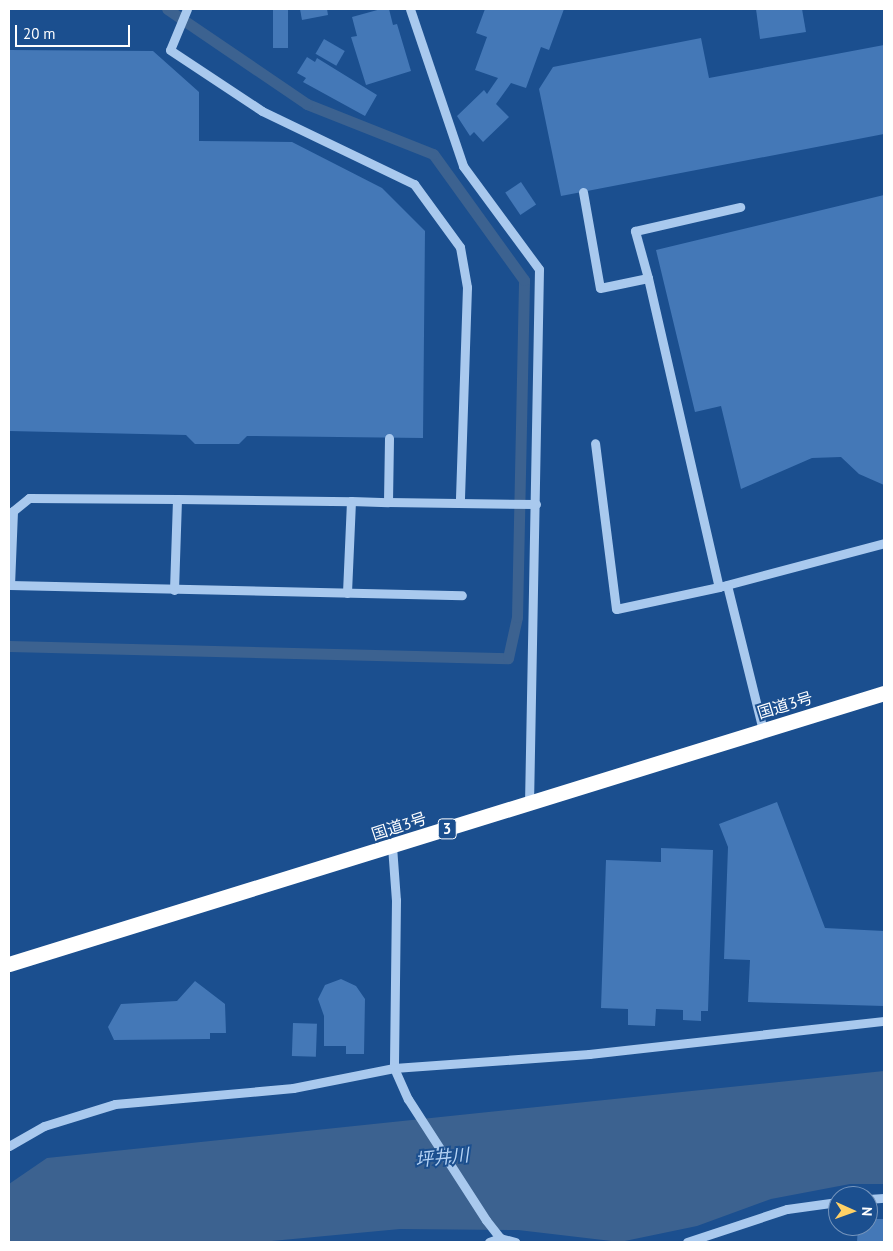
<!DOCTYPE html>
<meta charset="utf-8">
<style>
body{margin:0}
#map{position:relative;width:893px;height:1251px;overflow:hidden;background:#1b4f8f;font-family:"PT Sans","Noto Sans JP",sans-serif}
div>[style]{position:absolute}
.water>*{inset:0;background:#3c6290}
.stream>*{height:11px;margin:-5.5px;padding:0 5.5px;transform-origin:5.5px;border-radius:5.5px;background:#3c6290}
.building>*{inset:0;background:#4478b7;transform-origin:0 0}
.minor>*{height:9px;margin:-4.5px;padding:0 4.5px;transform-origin:4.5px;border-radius:4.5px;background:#a9c9ee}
.highway>*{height:15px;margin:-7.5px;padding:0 7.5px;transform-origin:7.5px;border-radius:7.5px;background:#fff}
span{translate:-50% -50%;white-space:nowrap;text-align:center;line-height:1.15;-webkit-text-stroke:4px #1b4f8f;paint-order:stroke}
.shield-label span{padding:1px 4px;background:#1b4f8f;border:1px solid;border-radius:4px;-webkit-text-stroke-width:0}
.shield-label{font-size:15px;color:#fff;font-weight:700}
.street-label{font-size:16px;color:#fff}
.water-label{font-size:18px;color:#b5d3f5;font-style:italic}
.frame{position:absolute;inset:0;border:10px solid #fff;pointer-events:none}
.north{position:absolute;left:828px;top:1186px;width:50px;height:50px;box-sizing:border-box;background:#1b4f8f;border:1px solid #7695bc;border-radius:50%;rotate:92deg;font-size:14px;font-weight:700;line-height:20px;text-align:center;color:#fff}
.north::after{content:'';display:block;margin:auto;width:18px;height:22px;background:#ffd166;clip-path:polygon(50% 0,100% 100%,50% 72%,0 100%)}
.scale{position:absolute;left:15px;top:25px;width:115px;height:22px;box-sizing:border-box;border:2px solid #fff;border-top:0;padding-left:6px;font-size:15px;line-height:18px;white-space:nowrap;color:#fff;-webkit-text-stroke:4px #1b4f8f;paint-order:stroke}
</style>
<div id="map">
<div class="water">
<div style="clip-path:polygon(884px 1071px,884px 1184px,850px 1184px,771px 1199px,697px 1226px,620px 1242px,518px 1230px,400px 1229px,261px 1242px,9px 1242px,9px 1184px,47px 1158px)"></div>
</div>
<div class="stream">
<div style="left:9px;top:646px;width:499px;rotate:1.4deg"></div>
<div style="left:508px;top:658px;width:42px;rotate:-77.6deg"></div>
<div style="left:517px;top:617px;width:337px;rotate:-88.8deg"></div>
<div style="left:524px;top:280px;width:155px;rotate:-125.8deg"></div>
<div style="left:433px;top:154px;width:136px;rotate:-158.4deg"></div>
<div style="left:307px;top:104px;width:169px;rotate:-145.8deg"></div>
</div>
<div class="building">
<div style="left:273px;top:9px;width:15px;height:39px"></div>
<div style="clip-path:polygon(300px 9px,327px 9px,328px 15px,302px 20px)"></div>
<div style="clip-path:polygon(381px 9px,389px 9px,393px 25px,397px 24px,411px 71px,366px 85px,351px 37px,357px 36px,352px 17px)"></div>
<div style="clip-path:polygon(485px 9px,564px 9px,549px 50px,541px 47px,526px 88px,511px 83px,496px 104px,509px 117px,483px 142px,474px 132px,470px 136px,457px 116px,484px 90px,487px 94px,498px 78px,475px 70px,487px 37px,476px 33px)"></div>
<div style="clip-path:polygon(756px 9px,802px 9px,806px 32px,760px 39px)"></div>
<div style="clip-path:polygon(701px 38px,709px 78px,884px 45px,884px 134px,561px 196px,539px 89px,553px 67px)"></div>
<div style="left:324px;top:39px;width:24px;height:17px;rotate:30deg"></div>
<div style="clip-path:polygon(9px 50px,153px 51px,199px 92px,199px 141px,292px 142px,382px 188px,425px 231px,423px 438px,247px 436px,239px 444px,195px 444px,186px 435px,9px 431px)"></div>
<div style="clip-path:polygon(307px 57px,315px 62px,317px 58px,377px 95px,365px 116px,303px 82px,306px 78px,297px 73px)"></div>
<div style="left:521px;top:182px;width:27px;height:19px;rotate:56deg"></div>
<div style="clip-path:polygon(884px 195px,884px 485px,859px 474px,841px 457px,812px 458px,741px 489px,721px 406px,695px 412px,656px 250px)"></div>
<div style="clip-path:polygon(777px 802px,825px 928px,884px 931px,884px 1006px,748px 1002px,750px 960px,724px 959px,728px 847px,719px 824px)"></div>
<div style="clip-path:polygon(661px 848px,713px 850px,708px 1011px,701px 1011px,701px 1021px,683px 1020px,683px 1010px,656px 1009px,655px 1026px,628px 1025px,628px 1009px,601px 1008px,606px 860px,661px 862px)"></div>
<div style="clip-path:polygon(341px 979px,356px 986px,365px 999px,364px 1054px,346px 1054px,346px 1046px,324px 1046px,324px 1016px,318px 999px,325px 985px)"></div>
<div style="clip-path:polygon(195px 981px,225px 1004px,226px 1033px,210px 1033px,210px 1039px,114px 1040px,108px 1027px,121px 1004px,177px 1001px)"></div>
<div style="left:293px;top:1023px;width:24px;height:33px;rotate:2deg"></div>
<div style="clip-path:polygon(868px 1219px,884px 1219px,884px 1242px,857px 1242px,858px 1226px,868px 1226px)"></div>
</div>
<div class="minor">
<div style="left:187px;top:9px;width:44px;rotate:112.5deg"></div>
<div style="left:170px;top:50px;width:110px;rotate:33.5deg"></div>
<div style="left:262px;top:111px;width:169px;rotate:25.7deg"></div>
<div style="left:414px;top:184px;width:78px;rotate:53.9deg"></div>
<div style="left:460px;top:247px;width:41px;rotate:80.1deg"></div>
<div style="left:467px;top:287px;width:215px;rotate:91.9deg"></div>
<div style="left:410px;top:9px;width:166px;rotate:71.3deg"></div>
<div style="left:463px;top:166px;width:128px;rotate:53.6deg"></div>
<div style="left:539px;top:269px;width:534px;rotate:91.07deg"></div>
<div style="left:583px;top:192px;width:97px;rotate:80deg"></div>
<div style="left:600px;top:288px;width:49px;rotate:-11.8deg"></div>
<div style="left:648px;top:278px;width:317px;rotate:77.1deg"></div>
<div style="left:719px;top:587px;width:105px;rotate:167.9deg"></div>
<div style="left:616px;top:609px;width:167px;rotate:-97.2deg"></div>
<div style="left:648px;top:278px;width:49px;rotate:-105.5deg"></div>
<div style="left:635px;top:231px;width:108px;rotate:-12.9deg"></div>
<div style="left:177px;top:499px;width:148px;rotate:-179.6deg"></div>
<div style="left:29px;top:498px;width:21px;rotate:141deg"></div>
<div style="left:13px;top:511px;width:74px;rotate:92.3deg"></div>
<div style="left:10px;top:585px;width:452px;rotate:1.3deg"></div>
<div style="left:351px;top:501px;width:37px;rotate:2deg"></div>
<div style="left:388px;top:502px;width:64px;rotate:-89.1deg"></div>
<div style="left:388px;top:502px;width:148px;rotate:0.8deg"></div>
<div style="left:727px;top:585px;width:150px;rotate:76.1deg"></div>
<div style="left:719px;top:587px;width:171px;rotate:-14.9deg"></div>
<div style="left:174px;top:590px;width:91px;rotate:-88.1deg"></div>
<div style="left:177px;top:499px;width:174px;rotate:0.7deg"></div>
<div style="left:351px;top:501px;width:92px;rotate:92.5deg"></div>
<div style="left:392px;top:846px;width:54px;rotate:85.8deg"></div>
<div style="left:396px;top:900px;width:168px;rotate:90.7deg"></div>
<div style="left:394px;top:1068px;width:34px;rotate:66deg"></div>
<div style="left:408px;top:1099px;width:144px;rotate:57.2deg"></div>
<div style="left:486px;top:1220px;width:23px;rotate:52deg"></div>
<div style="left:500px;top:1238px;width:16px;rotate:15deg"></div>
<div style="left:9px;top:1146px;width:40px;rotate:-29.7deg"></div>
<div style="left:44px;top:1126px;width:74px;rotate:-17.2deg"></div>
<div style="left:115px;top:1104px;width:179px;rotate:-5.1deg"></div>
<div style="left:293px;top:1088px;width:103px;rotate:-11.2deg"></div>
<div style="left:394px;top:1068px;width:196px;rotate:-4.1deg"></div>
<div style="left:589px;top:1054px;width:297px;rotate:-6.4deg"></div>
<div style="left:868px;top:1199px;width:16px;rotate:-4deg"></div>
<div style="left:489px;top:1242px;width:12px;rotate:-20deg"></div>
<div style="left:687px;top:1242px;width:105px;rotate:-18.3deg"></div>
<div style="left:787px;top:1209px;width:51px;rotate:-7.8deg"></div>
</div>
<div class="highway">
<div style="left:9px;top:964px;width:916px;rotate:-17.21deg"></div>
</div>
<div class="shield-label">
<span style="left:447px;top:829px">3</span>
</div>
<div class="street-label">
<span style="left:785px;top:705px;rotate:-17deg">国道3号</span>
<span style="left:399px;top:826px;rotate:-18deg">国道3号</span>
</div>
<div class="water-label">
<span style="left:442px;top:1158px;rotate:-6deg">坪井川</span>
</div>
<div class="frame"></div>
<div class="north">N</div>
<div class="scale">20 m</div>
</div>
